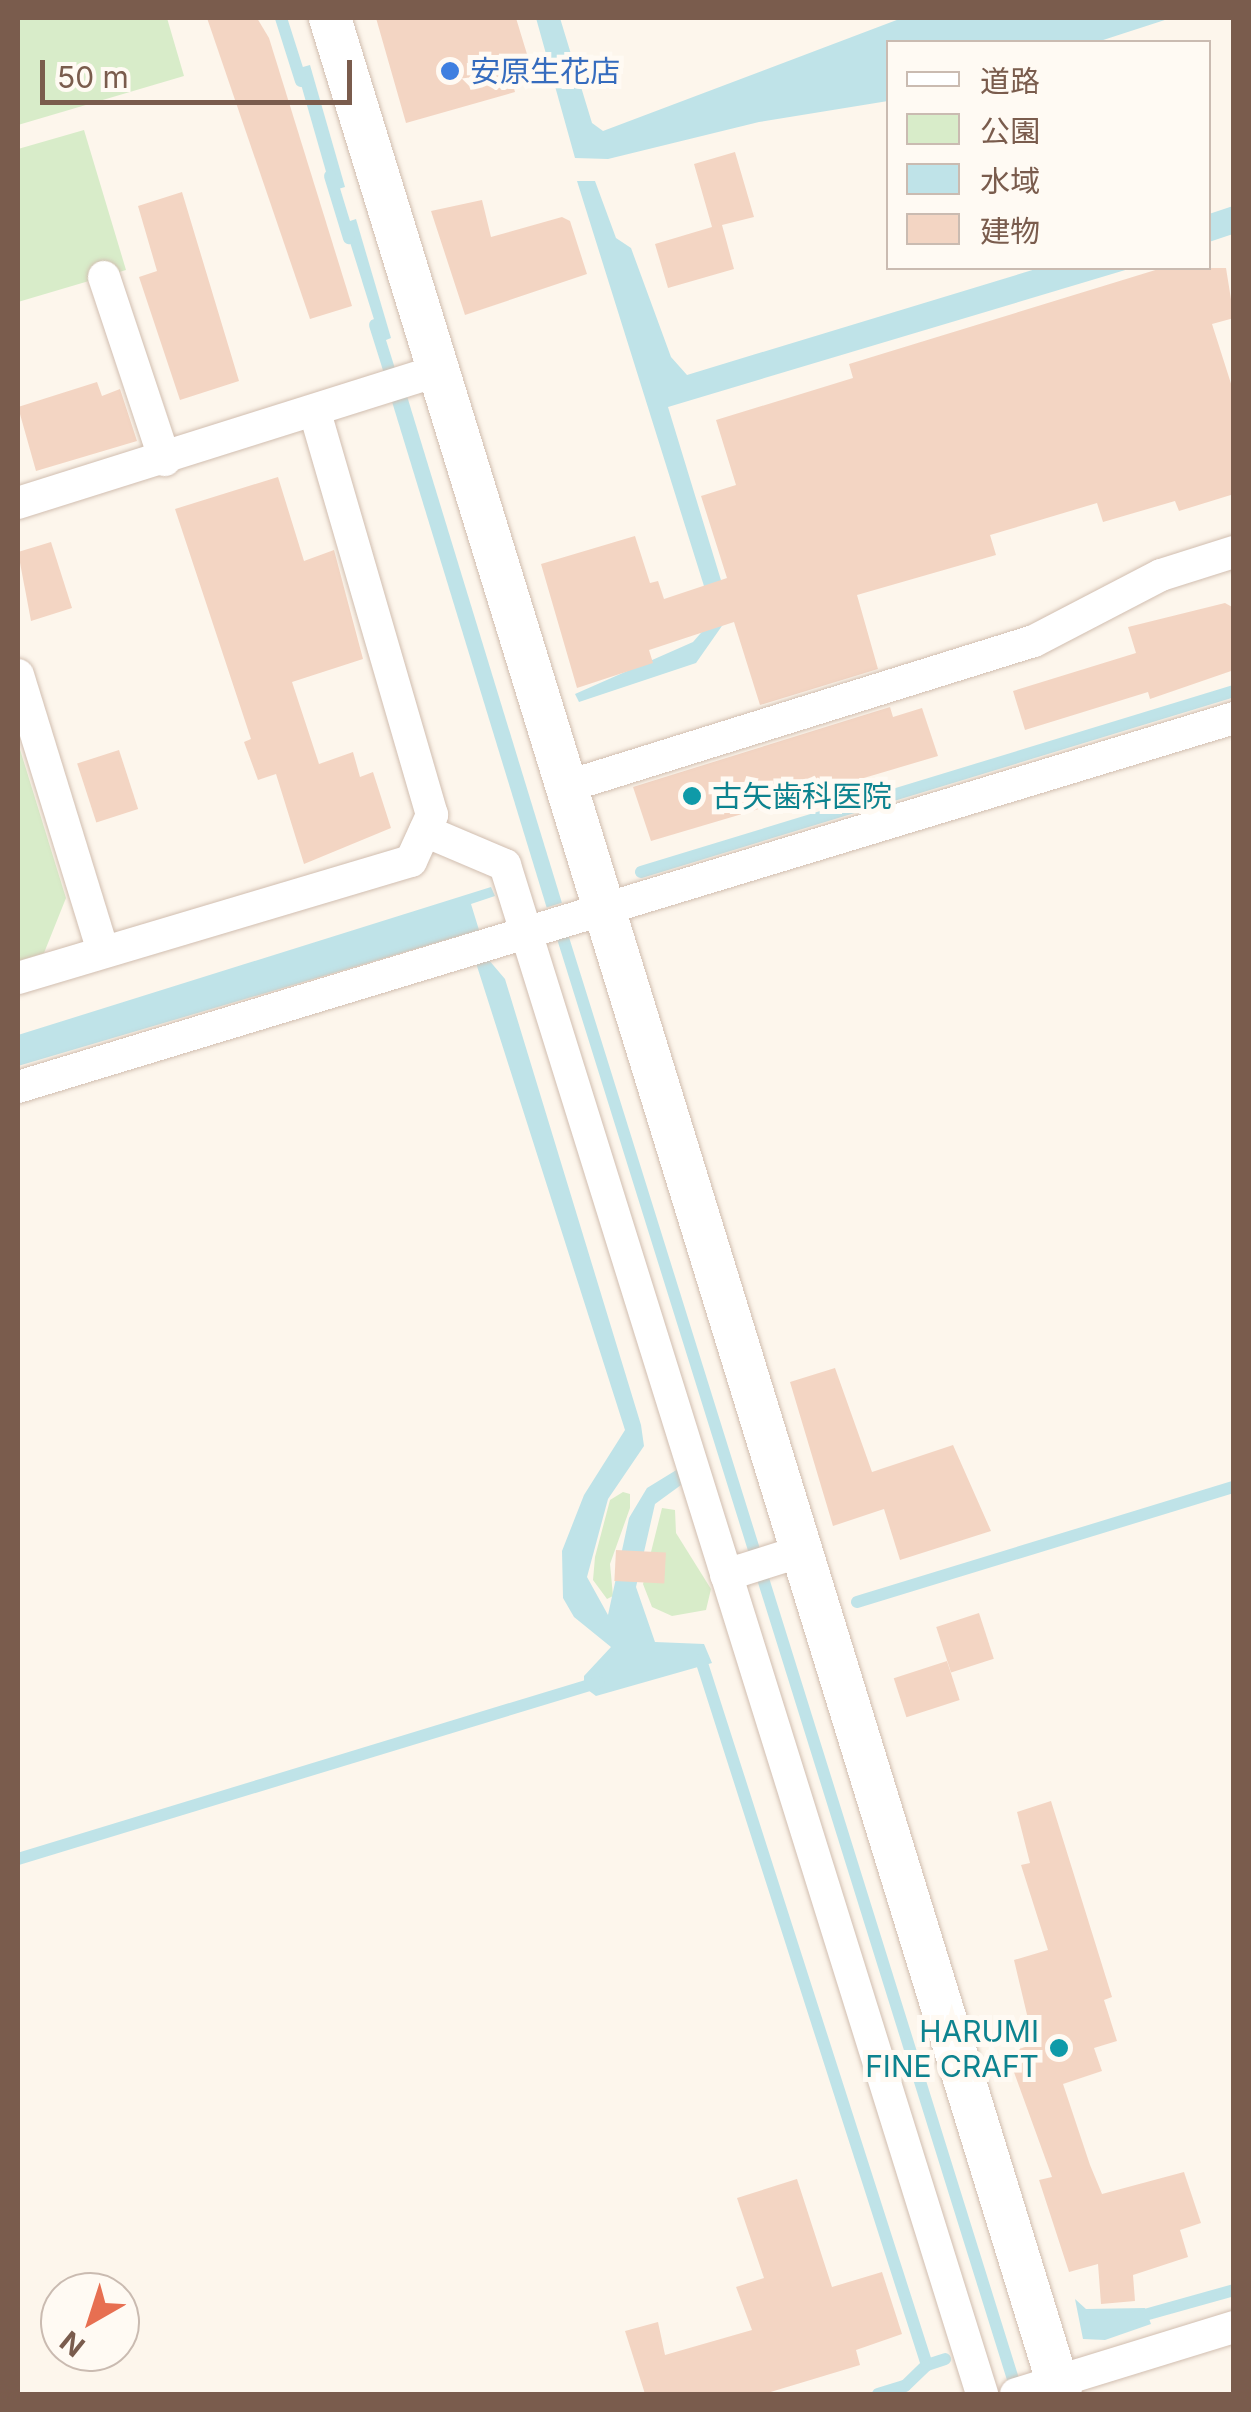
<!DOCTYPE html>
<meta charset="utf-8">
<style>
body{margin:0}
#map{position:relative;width:1251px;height:2412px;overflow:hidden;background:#fdf6ec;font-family:Inter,"Noto Sans JP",sans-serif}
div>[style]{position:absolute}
.green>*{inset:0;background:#d8ecc9}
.water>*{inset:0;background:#bfe3e8;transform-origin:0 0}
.stream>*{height:12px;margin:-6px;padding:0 6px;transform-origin:6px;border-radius:6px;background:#bfe3e8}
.building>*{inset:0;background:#f3d5c3;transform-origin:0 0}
.roads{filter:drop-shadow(0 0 2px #d1beb0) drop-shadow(0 0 2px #d1beb0)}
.minor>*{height:32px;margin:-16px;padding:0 16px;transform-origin:16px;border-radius:16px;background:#fff}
.tertiary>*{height:42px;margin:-21px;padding:0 21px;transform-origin:21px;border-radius:21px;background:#fff}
.dots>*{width:28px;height:28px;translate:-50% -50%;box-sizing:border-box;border:5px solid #fffaf3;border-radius:50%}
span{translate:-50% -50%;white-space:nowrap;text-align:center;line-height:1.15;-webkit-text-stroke:10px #fffaf3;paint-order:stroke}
.shop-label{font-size:30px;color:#366cbe}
.left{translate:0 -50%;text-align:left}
.culture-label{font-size:30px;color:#0d838f}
.right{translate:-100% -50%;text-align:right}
.frame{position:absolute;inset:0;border:20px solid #7a5c4d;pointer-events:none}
.legend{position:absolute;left:886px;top:40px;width:325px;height:230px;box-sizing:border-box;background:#fffaf3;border:2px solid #cabbb1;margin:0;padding:12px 18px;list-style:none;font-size:30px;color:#7a5c4d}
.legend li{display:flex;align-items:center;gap:20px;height:50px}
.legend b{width:50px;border:2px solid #cabbb1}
.north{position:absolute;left:40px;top:2272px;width:100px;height:100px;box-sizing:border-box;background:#fffaf3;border:2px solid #cabbb1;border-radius:50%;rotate:219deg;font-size:28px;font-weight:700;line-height:40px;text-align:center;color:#7a5c4d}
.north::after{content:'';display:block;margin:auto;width:35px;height:45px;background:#e76f51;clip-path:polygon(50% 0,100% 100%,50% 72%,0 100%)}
.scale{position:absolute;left:40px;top:60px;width:312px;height:45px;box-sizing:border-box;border:5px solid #7a5c4d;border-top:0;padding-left:12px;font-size:30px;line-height:35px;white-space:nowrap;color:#7a5c4d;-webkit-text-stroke:8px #fffaf3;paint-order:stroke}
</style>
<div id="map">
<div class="green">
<div style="clip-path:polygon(18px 18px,167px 18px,184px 76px,18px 125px)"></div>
<div style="clip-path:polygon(84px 130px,126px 270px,18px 302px,18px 149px)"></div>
<div style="clip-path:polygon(18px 743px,66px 898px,44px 953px,18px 961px)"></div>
<div style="clip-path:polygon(623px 1492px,630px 1494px,630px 1508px,610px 1564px,613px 1596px,607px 1599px,593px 1580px,595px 1557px,610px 1500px)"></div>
<div style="clip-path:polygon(662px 1508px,675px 1510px,676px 1533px,711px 1589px,706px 1610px,672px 1616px,652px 1607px,643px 1584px)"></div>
</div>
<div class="water">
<div style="clip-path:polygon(536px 18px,560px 18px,592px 123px,603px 131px,902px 18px,1171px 18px,1097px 42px,888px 42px,888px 101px,759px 122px,608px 159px,575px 158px)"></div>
<div style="left:310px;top:65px;width:127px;height:14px;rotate:74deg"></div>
<div style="clip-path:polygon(577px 181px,595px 181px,616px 238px,631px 248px,671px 357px,687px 375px,1039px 268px,1132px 268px,668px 407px,731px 613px,696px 663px,579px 702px,575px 694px,693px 642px,714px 618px)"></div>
<div style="clip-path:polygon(1233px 206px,1233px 234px,1209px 242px,1209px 214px)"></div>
<div style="clip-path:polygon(356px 219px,391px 338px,381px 342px,344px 223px)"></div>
<div style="left:407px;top:396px;width:530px;height:16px;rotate:73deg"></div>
<div style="clip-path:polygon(491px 887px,495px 896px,471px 904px,479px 930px,18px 1066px,18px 1035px)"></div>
<div style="clip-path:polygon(488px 959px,505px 979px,641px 1425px,644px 1446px,608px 1499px,587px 1577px,608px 1615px,629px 1518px,647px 1488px,678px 1469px,681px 1485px,655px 1504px,636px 1587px,655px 1642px,704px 1644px,712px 1663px,596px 1696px,584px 1687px,584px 1676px,611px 1647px,574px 1617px,563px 1598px,562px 1551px,584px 1495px,625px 1430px,476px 963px)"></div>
<div style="clip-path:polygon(1075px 2299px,1086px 2309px,1145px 2308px,1151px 2324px,1105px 2340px,1083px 2339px)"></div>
</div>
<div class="stream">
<div style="left:281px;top:18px;width:66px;rotate:72.4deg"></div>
<div style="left:330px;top:176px;width:65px;rotate:73deg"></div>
<div style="left:375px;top:325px;width:60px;rotate:72.5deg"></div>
<div style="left:641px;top:872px;width:620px;rotate:-16.97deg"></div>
<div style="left:558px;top:922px;width:1540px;rotate:72.66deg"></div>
<div style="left:857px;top:1602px;width:394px;rotate:-17deg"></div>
<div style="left:701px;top:1660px;width:740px;rotate:72.23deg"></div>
<div style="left:18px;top:1859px;width:607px;rotate:-16.94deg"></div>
<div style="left:1134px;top:2318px;width:104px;rotate:-15.6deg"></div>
<div style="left:878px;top:2394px;width:28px;rotate:-17deg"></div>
<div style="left:905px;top:2386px;width:30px;rotate:-44deg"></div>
<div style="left:927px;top:2365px;width:19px;rotate:-18deg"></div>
</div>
<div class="building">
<div style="clip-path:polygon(207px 18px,257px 18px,269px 38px,352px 306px,310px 319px)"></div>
<div style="clip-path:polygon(376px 18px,516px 18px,530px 64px,509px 71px,515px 92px,406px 123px)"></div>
<div style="clip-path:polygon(735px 152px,754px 217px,722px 225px,734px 269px,668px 288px,655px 244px,712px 227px,694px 164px)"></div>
<div style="clip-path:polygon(182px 192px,239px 381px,180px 400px,139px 277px,157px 271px,138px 206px)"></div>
<div style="clip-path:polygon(482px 200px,491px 237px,562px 217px,570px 221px,587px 274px,465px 315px,431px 211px)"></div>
<div style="clip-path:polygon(1162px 268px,1226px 268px,1234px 318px,1212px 324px,1234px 393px,1234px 494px,1179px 511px,1175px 501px,1103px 522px,1097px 503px,990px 535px,996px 555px,857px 595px,878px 669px,760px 705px,734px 622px,649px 650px,653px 663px,577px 688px,541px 564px,635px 536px,650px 583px,658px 581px,664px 599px,727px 578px,701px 496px,736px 485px,716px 420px,853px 378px,849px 364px)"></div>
<div style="clip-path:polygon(97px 382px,102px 396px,120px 389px,137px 441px,36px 471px,18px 407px)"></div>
<div style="clip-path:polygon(278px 477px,304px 561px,334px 550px,363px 659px,292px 682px,319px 764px,353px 752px,360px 777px,373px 772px,391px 828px,304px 864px,276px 774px,258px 780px,244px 742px,251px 739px,175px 509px)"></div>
<div style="clip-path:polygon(51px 542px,72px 608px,31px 621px,18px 552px)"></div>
<div style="clip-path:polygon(1225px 603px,1234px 608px,1234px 670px,1150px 699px,1148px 692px,1025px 730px,1013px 691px,1136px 653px,1128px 627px)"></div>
<div style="clip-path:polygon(890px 707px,893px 717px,922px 708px,938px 756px,651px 841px,633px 787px)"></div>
<div style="left:119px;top:750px;width:62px;height:44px;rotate:72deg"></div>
<div style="clip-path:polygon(835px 1368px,872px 1472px,953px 1445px,991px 1531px,900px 1560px,884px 1509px,833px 1526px,790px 1382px)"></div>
<div style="left:616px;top:1550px;width:50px;height:31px;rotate:3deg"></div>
<div style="left:979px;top:1613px;width:48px;height:45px;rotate:72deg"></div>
<div style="left:947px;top:1661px;width:41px;height:56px;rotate:72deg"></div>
<div style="clip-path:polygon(1051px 1801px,1112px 1997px,1104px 2000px,1117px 2041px,1094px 2048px,1102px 2071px,1063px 2084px,1090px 2165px,1102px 2194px,1184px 2172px,1201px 2223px,1180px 2230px,1188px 2257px,1133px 2275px,1135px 2301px,1101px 2304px,1098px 2264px,1069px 2272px,1039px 2180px,1052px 2177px,1007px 2053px,1034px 2044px,1014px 1960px,1048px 1950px,1021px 1865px,1030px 1863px,1017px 1812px)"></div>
<div style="clip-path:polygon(797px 2179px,832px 2287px,882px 2272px,902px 2334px,856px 2350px,860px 2365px,764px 2394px,645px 2394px,625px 2331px,658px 2322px,665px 2355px,752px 2330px,736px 2287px,764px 2278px,737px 2198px)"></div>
</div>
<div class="roads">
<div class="minor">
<div style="left:104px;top:277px;width:193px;rotate:71.6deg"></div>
<div style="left:18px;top:503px;width:439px;rotate:-17.5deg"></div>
<div style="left:18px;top:675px;width:289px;rotate:72.9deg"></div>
<div style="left:565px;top:787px;width:491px;rotate:-17.3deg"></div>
<div style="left:1034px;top:641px;width:143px;rotate:-27.5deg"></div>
<div style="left:1161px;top:575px;width:77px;rotate:-17.5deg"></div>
<div style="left:425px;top:831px;width:87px;rotate:23deg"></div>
<div style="left:505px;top:865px;width:1602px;rotate:72.67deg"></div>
<div style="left:18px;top:978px;width:410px;rotate:-16.6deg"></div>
<div style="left:411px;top:861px;width:51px;rotate:-65.5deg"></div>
<div style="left:432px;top:815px;width:420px;rotate:-106.2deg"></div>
<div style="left:18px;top:1087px;width:1271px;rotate:-16.88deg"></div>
<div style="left:726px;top:1575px;width:77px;rotate:-17.5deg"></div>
<div style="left:1016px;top:2394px;width:228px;rotate:-17.1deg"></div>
</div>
<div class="tertiary">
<div style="left:330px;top:18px;width:2486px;rotate:72.9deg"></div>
</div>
</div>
<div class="dots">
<div style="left:450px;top:71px;background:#3f7fe0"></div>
<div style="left:692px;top:796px;background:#0f9aa8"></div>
<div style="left:1059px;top:2048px;background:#0f9aa8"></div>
</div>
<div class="shop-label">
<span class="left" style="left:470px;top:71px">安原生花店</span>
</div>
<div class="culture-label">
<span class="left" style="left:712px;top:796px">古矢歯科医院</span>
<span class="right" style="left:1039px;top:2048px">HARUMI<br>FINE CRAFT</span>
</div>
<div class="frame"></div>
<ul class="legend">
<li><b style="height:12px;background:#fff"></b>道路</li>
<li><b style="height:28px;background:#d8ecc9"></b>公園</li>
<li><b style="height:28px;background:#bfe3e8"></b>水域</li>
<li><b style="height:28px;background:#f3d5c3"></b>建物</li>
</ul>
<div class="north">N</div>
<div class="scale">50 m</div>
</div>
